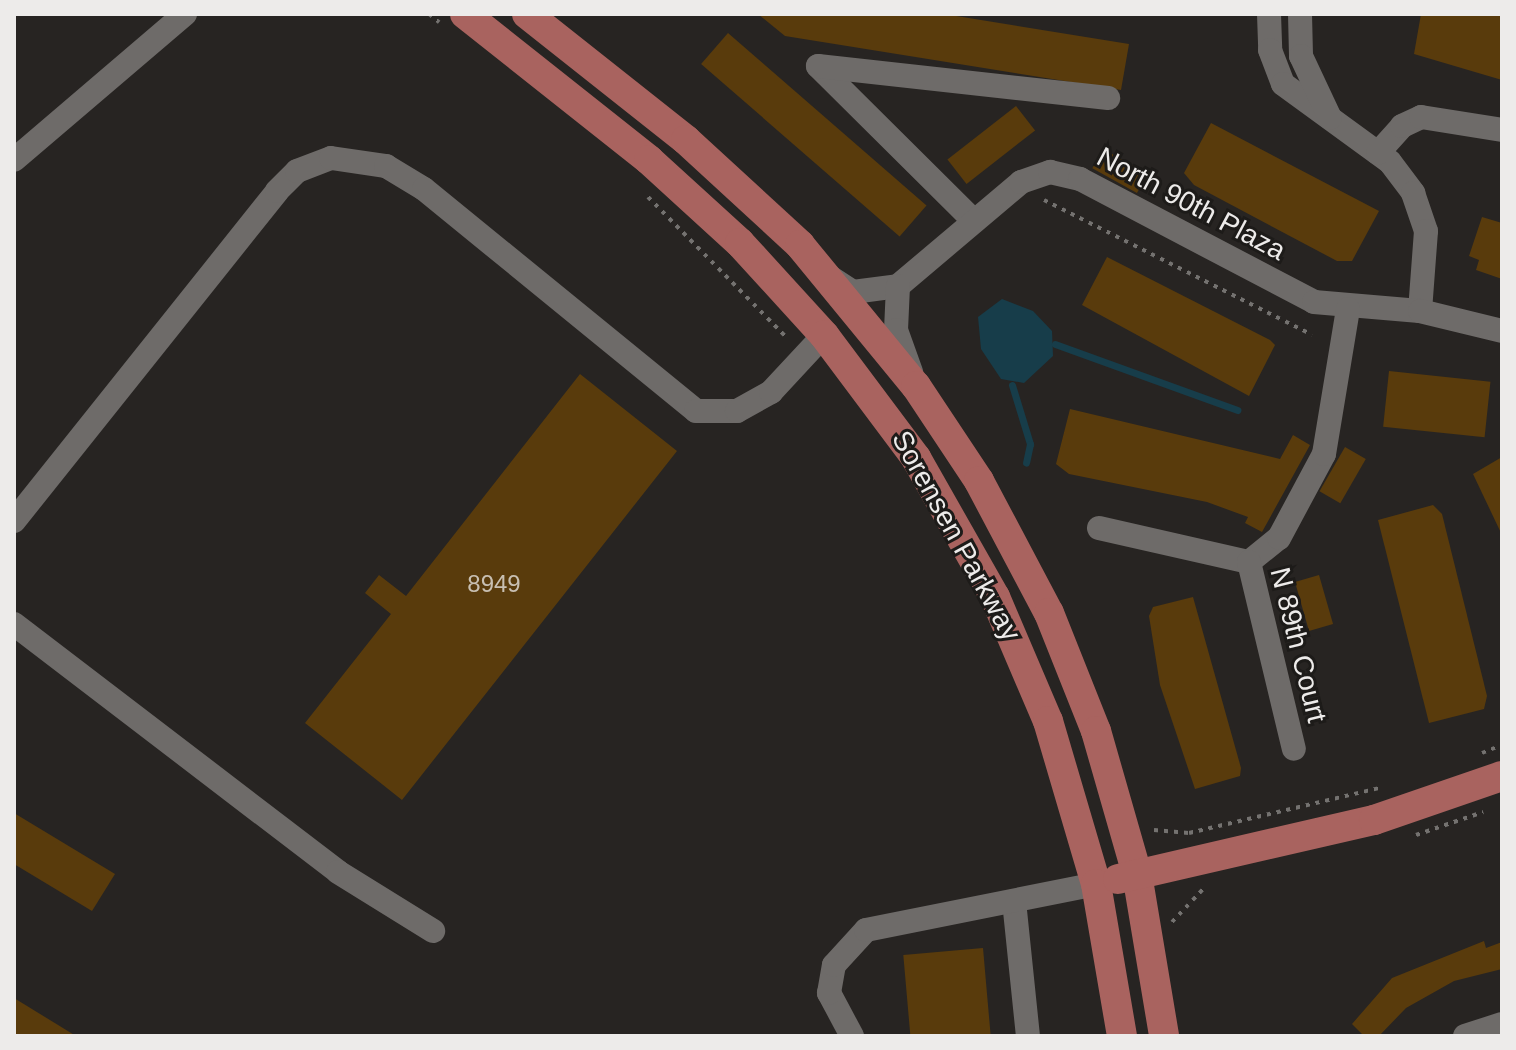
<!DOCTYPE html>
<style>
body{margin:0}
#map{position:relative;width:1516px;height:1050px;overflow:hidden;background:#272422;font-family:Helvetica,sans-serif}
div>[style]{position:absolute}
.water>*{inset:0;background:#173d4a}
.stream>*{height:7px;margin:-3.5px;padding:0 3.5px;transform-origin:3.5px;border-radius:3.5px;background:#173d4a}
.building>*{inset:0;background:#593b0c;transform-origin:0 0}
.path>*{height:4px;margin-top:-2px;transform-origin:0;background:repeating-linear-gradient(90deg,#747270 0 4px,transparent 0 10px)}
.minor>*{height:24px;margin:-12px;padding:0 12px;transform-origin:12px;border-radius:12px;background:#6e6b69}
.major>*{height:30px;margin:-15px;padding:0 15px;transform-origin:15px;border-radius:15px;background:#a9635f}
span{translate:-50% -50%;white-space:nowrap;text-align:center;line-height:1.15;-webkit-text-stroke:6px #1d1b19;paint-order:stroke}
.number-label{font-size:24px;color:#c8bfb2}
.number-label span{-webkit-text-stroke-width:0}
.street-label{font-size:28px;color:#edebea}
.frame{position:absolute;inset:0;border:16px solid #edebea;pointer-events:none}
</style>
<div id="map">
<div class="water">
<div style="clip-path:polygon(1002px 299px,1033px 311px,1052px 331px,1053px 356px,1024px 383px,1001px 379px,981px 349px,978px 317px)"></div>
</div>
<div class="stream">
<div style="left:1055px;top:344px;width:194px;rotate:19.9deg"></div>
<div style="left:1012px;top:385px;width:62px;rotate:73deg"></div>
<div style="left:1030px;top:444px;width:19px;rotate:102deg"></div>
</div>
<div class="building">
<div style="clip-path:polygon(758px 14px,944px 14px,1129px 44px,1121px 90px,785px 36px)"></div>
<div style="clip-path:polygon(1421px 14px,1502px 16px,1502px 80px,1414px 54px)"></div>
<div style="left:728px;top:33px;width:263px;height:41px;rotate:41deg"></div>
<div style="left:1016px;top:106px;width:31px;height:87px;rotate:52deg"></div>
<div style="clip-path:polygon(1211px 123px,1379px 211px,1352px 261px,1337px 261px,1194px 185px,1184px 173px)"></div>
<div style="left:1103px;top:149px;width:51px;height:22px;rotate:29deg"></div>
<div style="clip-path:polygon(1482px 217px,1502px 223px,1502px 279px,1476px 270px,1479px 260px,1469px 256px)"></div>
<div style="clip-path:polygon(1107px 257px,1270px 340px,1275px 345px,1249px 396px,1082px 305px)"></div>
<div style="left:1389px;top:371px;width:102px;height:56px;rotate:6deg"></div>
<div style="clip-path:polygon(580px 374px,677px 451px,402px 800px,305px 723px,391px 614px,365px 593px,379px 575px,406px 596px)"></div>
<div style="clip-path:polygon(1070px 409px,1280px 459px,1293px 435px,1310px 445px,1262px 532px,1245px 523px,1248px 517px,1207px 502px,1069px 474px,1056px 464px)"></div>
<div style="left:1345px;top:447px;width:24px;height:51px;rotate:30deg"></div>
<div style="clip-path:polygon(1502px 457px,1502px 535px,1473px 474px)"></div>
<div style="clip-path:polygon(1433px 505px,1442px 514px,1487px 696px,1484px 709px,1429px 723px,1378px 520px)"></div>
<div style="left:1319px;top:575px;width:51px;height:25px;rotate:74deg"></div>
<div style="clip-path:polygon(1193px 597px,1241px 768px,1240px 776px,1195px 789px,1160px 685px,1149px 616px,1153px 607px)"></div>
<div style="clip-path:polygon(14px 813px,115px 874px,92px 911px,14px 864px)"></div>
<div style="clip-path:polygon(1484px 941px,1486px 948px,1502px 942px,1502px 969px,1454px 981px,1406px 1008px,1379px 1036px,1364px 1036px,1352px 1024px,1392px 978px)"></div>
<div style="left:983px;top:948px;width:88px;height:80px;rotate:85deg"></div>
<div style="clip-path:polygon(14px 998px,76px 1036px,14px 1036px)"></div>
</div>
<div class="path">
<div style="left:429px;top:14px;width:13px;rotate:39deg"></div>
<div style="left:648px;top:197px;width:199px;rotate:45.4deg"></div>
<div style="left:1044px;top:200px;width:300px;rotate:26.7deg"></div>
<div style="left:1482px;top:753px;width:22px;rotate:-22deg"></div>
<div style="left:1154px;top:830px;width:35px;rotate:5deg"></div>
<div style="left:1189px;top:833px;width:195px;rotate:-13.3deg"></div>
<div style="left:1416px;top:835px;width:71px;rotate:-18.9deg"></div>
<div style="left:1172px;top:922px;width:48px;rotate:-46.7deg"></div>
</div>
<div class="minor">
<div style="left:1269px;top:14px;width:36px;rotate:88deg"></div>
<div style="left:1270px;top:50px;width:36px;rotate:69deg"></div>
<div style="left:1283px;top:84px;width:132px;rotate:36.1deg"></div>
<div style="left:1390px;top:162px;width:39px;rotate:53deg"></div>
<div style="left:1413px;top:193px;width:40px;rotate:71.1deg"></div>
<div style="left:1426px;top:231px;width:80px;rotate:94.3deg"></div>
<div style="left:1300px;top:14px;width:42px;rotate:88.6deg"></div>
<div style="left:1301px;top:56px;width:68px;rotate:64.9deg"></div>
<div style="left:1378px;top:153px;width:36px;rotate:-48deg"></div>
<div style="left:1402px;top:126px;width:21px;rotate:-25deg"></div>
<div style="left:1421px;top:117px;width:82px;rotate:9.1deg"></div>
<div style="left:14px;top:160px;width:225px;rotate:-40.5deg"></div>
<div style="left:974px;top:221px;width:220px;rotate:-135.2deg"></div>
<div style="left:818px;top:66px;width:292px;rotate:6.3deg"></div>
<div style="left:830px;top:277px;width:27px;rotate:33deg"></div>
<div style="left:853px;top:292px;width:45px;rotate:-7.6deg"></div>
<div style="left:898px;top:286px;width:161px;rotate:-40.2deg"></div>
<div style="left:1021px;top:182px;width:31px;rotate:-19deg"></div>
<div style="left:1050px;top:172px;width:31px;rotate:13deg"></div>
<div style="left:1080px;top:179px;width:264px;rotate:27.7deg"></div>
<div style="left:1314px;top:302px;width:106px;rotate:4.9deg"></div>
<div style="left:1420px;top:311px;width:84px;rotate:13.7deg"></div>
<div style="left:898px;top:286px;width:44px;rotate:92.6deg"></div>
<div style="left:896px;top:330px;width:45px;rotate:70.3deg"></div>
<div style="left:14px;top:521px;width:422px;rotate:-51.4deg"></div>
<div style="left:277px;top:191px;width:28px;rotate:-45deg"></div>
<div style="left:297px;top:171px;width:36px;rotate:-21deg"></div>
<div style="left:331px;top:158px;width:56px;rotate:8.3deg"></div>
<div style="left:386px;top:166px;width:44px;rotate:31.2deg"></div>
<div style="left:424px;top:189px;width:351px;rotate:39.2deg"></div>
<div style="left:696px;top:411px;width:41px"></div>
<div style="left:737px;top:411px;width:39px;rotate:-29deg"></div>
<div style="left:771px;top:392px;width:78px;rotate:-47.1deg"></div>
<div style="left:1099px;top:528px;width:154px;rotate:12.8deg"></div>
<div style="left:1249px;top:562px;width:38px;rotate:-39deg"></div>
<div style="left:1279px;top:538px;width:95px;rotate:-61.8deg"></div>
<div style="left:1324px;top:454px;width:147px;rotate:-80.6deg"></div>
<div style="left:1249px;top:562px;width:192px;rotate:76.5deg"></div>
<div style="left:14px;top:624px;width:408px;rotate:37.4deg"></div>
<div style="left:338px;top:872px;width:112px;rotate:31.8deg"></div>
<div style="left:1014px;top:901px;width:136px;rotate:84.1deg"></div>
<div style="left:852px;top:1036px;width:49px;rotate:-118.1deg"></div>
<div style="left:829px;top:993px;width:28px;rotate:-80deg"></div>
<div style="left:834px;top:965px;width:47px;rotate:-47.6deg"></div>
<div style="left:866px;top:930px;width:235px;rotate:-11.3deg"></div>
<div style="left:1465px;top:1036px;width:39px;rotate:-18deg"></div>
</div>
<div class="major">
<div style="left:465px;top:14px;width:235px;rotate:38.4deg"></div>
<div style="left:649px;top:160px;width:123px;rotate:42.4deg"></div>
<div style="left:740px;top:243px;width:125px;rotate:47.6deg"></div>
<div style="left:824px;top:335px;width:154px;rotate:53.2deg"></div>
<div style="left:916px;top:458px;width:160px;rotate:60.4deg"></div>
<div style="left:995px;top:597px;width:135px;rotate:66.9deg"></div>
<div style="left:1048px;top:721px;width:170px;rotate:73.6deg"></div>
<div style="left:1096px;top:884px;width:154px;rotate:80.3deg"></div>
<div style="left:527px;top:14px;width:203px;rotate:38.4deg"></div>
<div style="left:686px;top:140px;width:155px;rotate:42.6deg"></div>
<div style="left:800px;top:245px;width:183px;rotate:50.6deg"></div>
<div style="left:916px;top:386px;width:114px;rotate:56.4deg"></div>
<div style="left:979px;top:481px;width:149px;rotate:62.1deg"></div>
<div style="left:1049px;top:613px;width:127px;rotate:68.3deg"></div>
<div style="left:1096px;top:731px;width:149px;rotate:74deg"></div>
<div style="left:1137px;top:874px;width:164px;rotate:80.5deg"></div>
<div style="left:1118px;top:879px;width:263px;rotate:-13deg"></div>
<div style="left:1374px;top:820px;width:135px;rotate:-19deg"></div>
</div>
<div class="number-label">
<span style="left:494px;top:584px">8949</span>
</div>
<div class="street-label">
<span style="left:1191px;top:204px;rotate:28deg">North 90th Plaza</span>
<span style="left:956px;top:536px;rotate:61deg">Sorensen Parkway</span>
<span style="left:1298px;top:645px;rotate:76deg">N 89th Court</span>
</div>
<div class="frame"></div>
</div>
